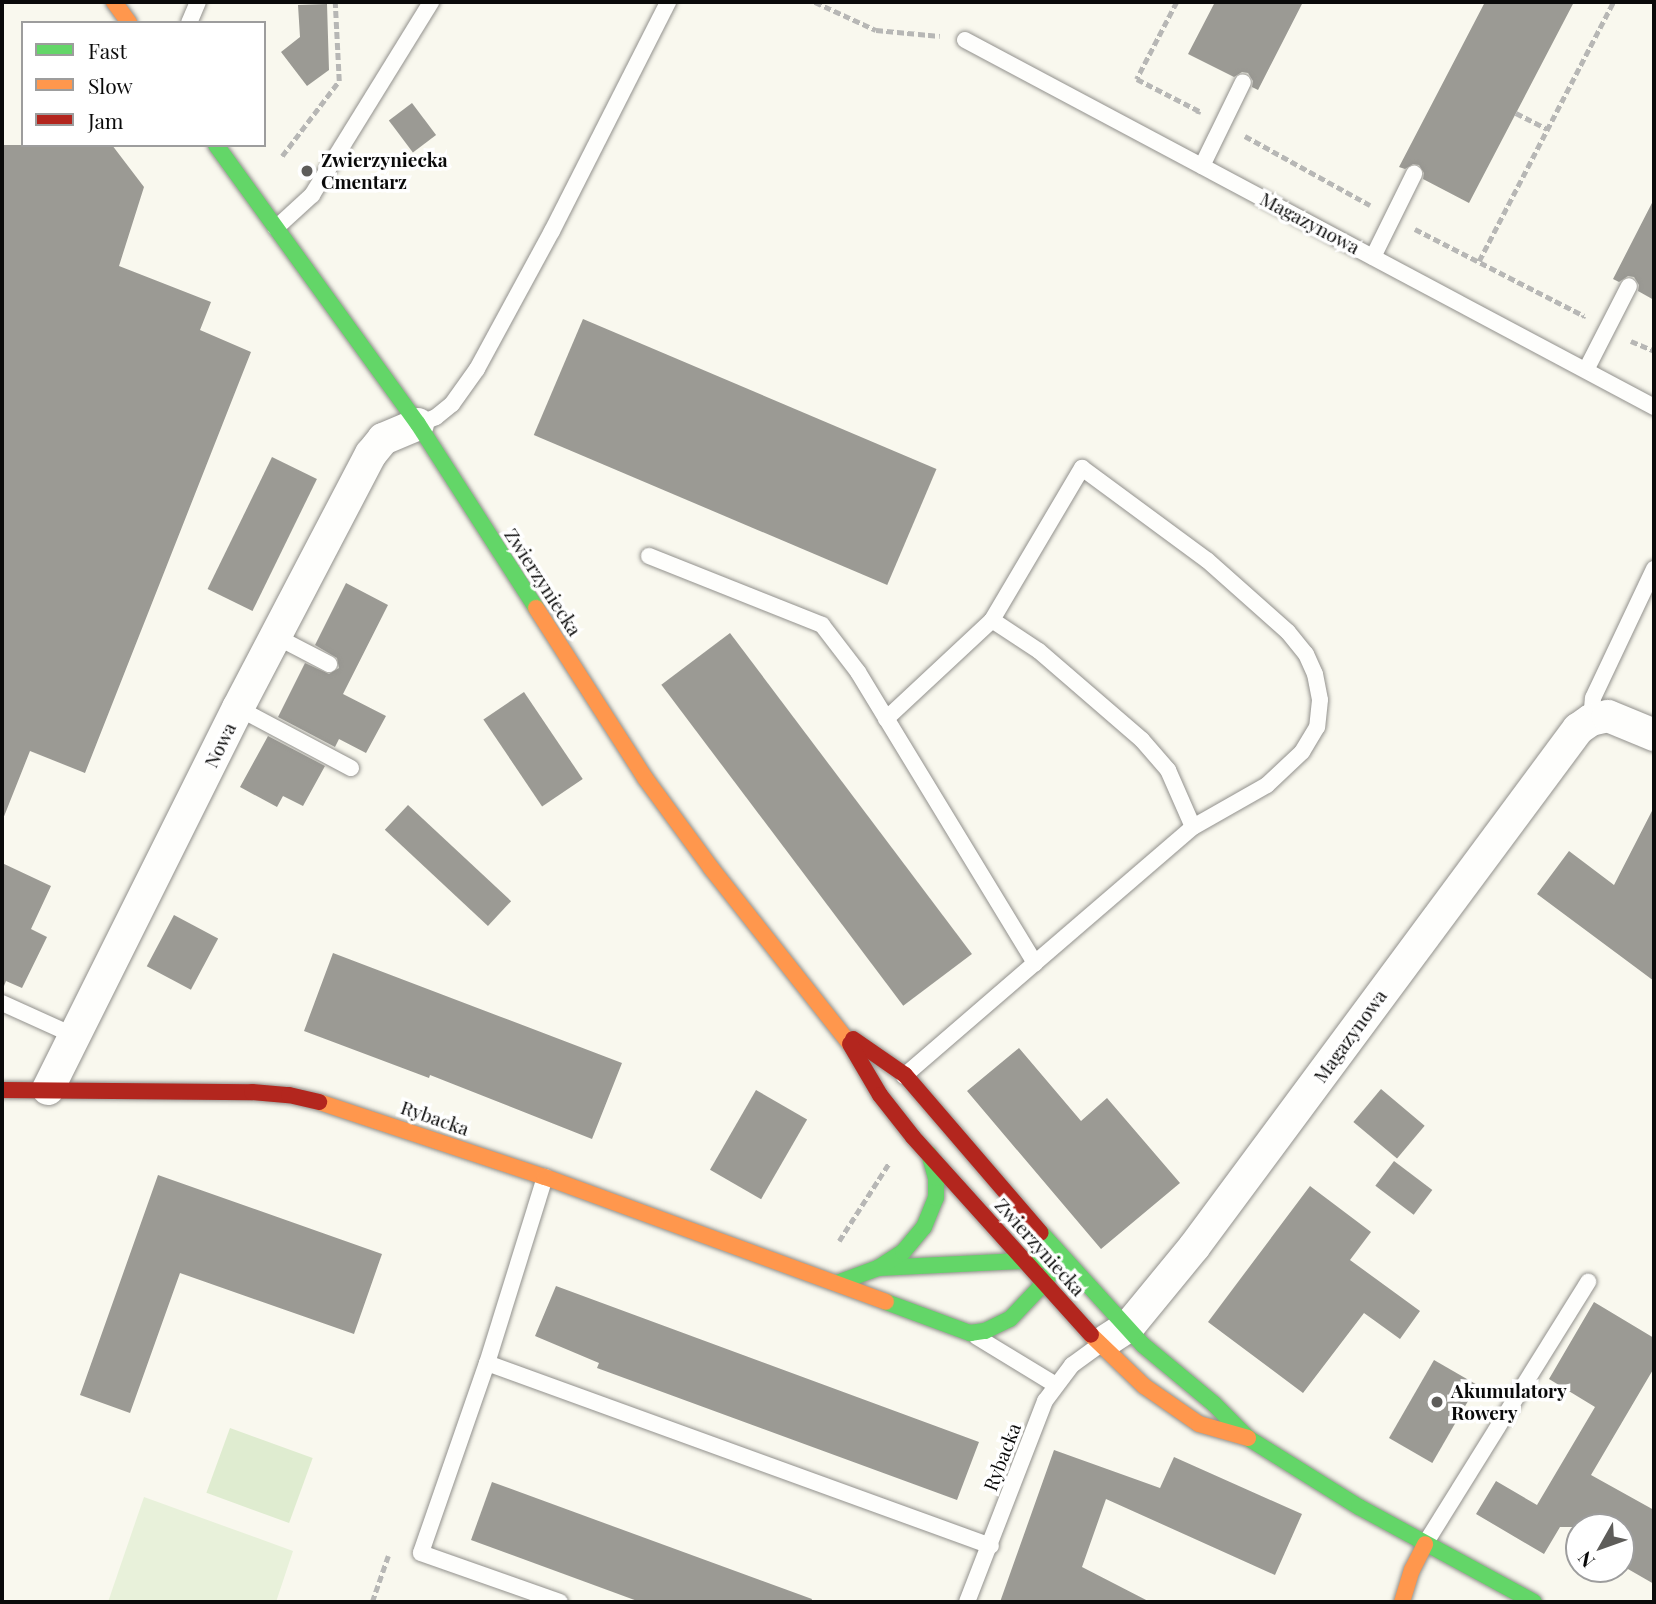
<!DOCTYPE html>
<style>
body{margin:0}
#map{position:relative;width:1656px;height:1604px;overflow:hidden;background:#f9f8ee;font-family:"Playfair Display",serif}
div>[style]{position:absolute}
.green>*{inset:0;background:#dfecd0;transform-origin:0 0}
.pitch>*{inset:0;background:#e8f1da}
.building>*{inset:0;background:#9b9a94;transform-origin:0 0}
.path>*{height:4.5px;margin-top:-2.25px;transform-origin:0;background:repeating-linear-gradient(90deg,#b7b7b5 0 7px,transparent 0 10.5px)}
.roads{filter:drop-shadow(0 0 2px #92918d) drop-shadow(0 0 2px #92918d)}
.lane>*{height:16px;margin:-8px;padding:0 8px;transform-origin:8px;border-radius:8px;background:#fefefc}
.street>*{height:32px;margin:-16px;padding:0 16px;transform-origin:16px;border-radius:16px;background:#fefefc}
.fast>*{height:16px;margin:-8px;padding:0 8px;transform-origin:8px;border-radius:8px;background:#63d668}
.slow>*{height:16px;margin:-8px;padding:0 8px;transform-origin:8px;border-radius:8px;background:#ff974d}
.jam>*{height:16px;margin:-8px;padding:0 8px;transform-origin:8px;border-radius:8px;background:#b3261e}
.dots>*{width:19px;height:19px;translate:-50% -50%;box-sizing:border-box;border:4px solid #fff;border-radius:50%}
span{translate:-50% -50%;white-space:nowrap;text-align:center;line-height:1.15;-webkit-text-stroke:7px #fff;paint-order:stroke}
.poi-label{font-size:19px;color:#0a0a0a;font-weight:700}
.left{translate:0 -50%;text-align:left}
.street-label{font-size:19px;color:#0a0a0a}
.frame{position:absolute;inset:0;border:4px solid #0a0a0a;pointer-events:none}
.legend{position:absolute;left:21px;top:21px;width:245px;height:126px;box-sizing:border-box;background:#fff;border:2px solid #9d9d9d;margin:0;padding:9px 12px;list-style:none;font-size:21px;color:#0a0a0a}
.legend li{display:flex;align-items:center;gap:14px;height:35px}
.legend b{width:35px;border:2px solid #9d9d9d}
.north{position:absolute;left:1565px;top:1513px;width:70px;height:70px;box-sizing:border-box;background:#fff;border:2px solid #9d9d9d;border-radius:50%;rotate:230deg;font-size:19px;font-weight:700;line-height:28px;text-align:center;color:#0a0a0a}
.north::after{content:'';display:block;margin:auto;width:24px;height:32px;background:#5e5d5a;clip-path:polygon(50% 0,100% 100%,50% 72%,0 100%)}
</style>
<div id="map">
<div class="green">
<div style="left:230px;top:1428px;width:88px;height:69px;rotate:20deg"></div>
</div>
<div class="pitch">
<div style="clip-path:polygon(144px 1497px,293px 1551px,276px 1602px,108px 1602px)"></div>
</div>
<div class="building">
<div style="clip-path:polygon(1215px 2px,1303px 2px,1258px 90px,1252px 87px,1253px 81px,1248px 73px,1242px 72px,1234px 77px,1188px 54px)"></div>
<div style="clip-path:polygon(1485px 2px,1574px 2px,1469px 203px,1423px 179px,1424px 173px,1419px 165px,1413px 164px,1405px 169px,1399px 167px)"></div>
<div style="clip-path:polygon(327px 4px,329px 70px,307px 86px,281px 52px,300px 37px,298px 5px)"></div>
<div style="left:412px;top:103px;width:40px;height:29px;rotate:53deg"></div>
<div style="clip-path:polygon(2px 145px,112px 145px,144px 187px,119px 266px,211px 302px,200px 330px,251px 352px,85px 773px,30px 751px,3px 819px)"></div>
<div style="clip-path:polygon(1654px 199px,1654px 300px,1638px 291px,1639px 285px,1634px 277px,1628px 276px,1619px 282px,1613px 279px)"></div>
<div style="left:583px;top:319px;width:384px;height:126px;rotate:23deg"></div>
<div style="left:272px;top:457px;width:50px;height:147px;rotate:26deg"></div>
<div style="clip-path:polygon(346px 583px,388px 605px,343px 694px,386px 716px,366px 753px,339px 739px,335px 747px,278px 717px,305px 663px,329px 674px,339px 668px,337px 658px,315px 645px)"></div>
<div style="left:730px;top:633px;width:402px;height:86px;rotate:53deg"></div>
<div style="left:524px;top:692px;width:105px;height:49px;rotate:56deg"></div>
<div style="clip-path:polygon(268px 736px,325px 766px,303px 806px,283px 796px,277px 807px,240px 787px)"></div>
<div style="left:408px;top:805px;width:141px;height:34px;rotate:43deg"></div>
<div style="clip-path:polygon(1654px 807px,1654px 981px,1537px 894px,1569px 851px,1614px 885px)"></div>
<div style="clip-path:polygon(2px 863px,51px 886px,31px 929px,47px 937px,22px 988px,6px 981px,2px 991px)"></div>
<div style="left:174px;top:915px;width:50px;height:58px;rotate:28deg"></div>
<div style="clip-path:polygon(333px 953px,622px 1063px,592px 1139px,430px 1075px,429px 1078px,304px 1031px)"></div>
<div style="clip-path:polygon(1019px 1048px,1081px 1121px,1107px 1098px,1180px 1183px,1101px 1249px,967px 1091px)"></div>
<div style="left:1381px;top:1089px;width:57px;height:43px;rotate:40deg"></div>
<div style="left:756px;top:1090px;width:59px;height:92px;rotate:30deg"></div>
<div style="left:1394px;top:1161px;width:48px;height:31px;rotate:37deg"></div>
<div style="clip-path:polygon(158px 1175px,382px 1254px,354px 1334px,180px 1273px,130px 1413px,80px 1395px)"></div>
<div style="clip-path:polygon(1310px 1186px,1371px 1232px,1350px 1260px,1420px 1311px,1400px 1339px,1364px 1313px,1303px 1393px,1208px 1322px)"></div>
<div style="clip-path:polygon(556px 1286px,979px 1442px,957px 1500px,597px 1368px,599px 1363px,535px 1336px)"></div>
<div style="clip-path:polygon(1594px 1302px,1654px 1338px,1654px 1368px,1591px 1475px,1654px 1510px,1654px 1584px,1621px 1565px,1621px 1527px,1560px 1527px,1544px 1554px,1476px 1514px,1496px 1481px,1537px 1505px,1595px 1407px,1549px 1379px)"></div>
<div style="left:1434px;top:1360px;width:50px;height:90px;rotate:30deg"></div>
<div style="clip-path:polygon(1054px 1450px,1160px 1488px,1174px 1457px,1302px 1514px,1275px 1575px,1106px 1499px,1082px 1567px,1150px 1602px,1000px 1602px)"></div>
<div style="clip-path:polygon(492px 1482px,812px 1599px,811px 1602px,640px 1602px,471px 1540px)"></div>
</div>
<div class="path">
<div style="left:815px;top:2px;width:67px;rotate:24.7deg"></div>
<div style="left:876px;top:30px;width:64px;rotate:5.4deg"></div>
<div style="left:1177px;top:2px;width:87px;rotate:117.5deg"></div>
<div style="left:1137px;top:79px;width:70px;rotate:27.3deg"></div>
<div style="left:1199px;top:111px;width:3px;rotate:108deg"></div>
<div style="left:1516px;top:113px;width:35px;rotate:27deg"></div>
<div style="left:1245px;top:136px;width:143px;rotate:28.9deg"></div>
<div style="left:282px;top:156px;width:94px;rotate:-52.8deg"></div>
<div style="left:339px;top:81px;width:79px;rotate:-92.9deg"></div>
<div style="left:1415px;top:229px;width:190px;rotate:27.2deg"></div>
<div style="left:1584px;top:316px;width:2px;rotate:117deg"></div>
<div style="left:1479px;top:261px;width:292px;rotate:-62.6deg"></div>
<div style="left:1631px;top:341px;width:25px;rotate:23deg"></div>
<div style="left:839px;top:1241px;width:93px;rotate:-57.3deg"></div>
<div style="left:372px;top:1602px;width:49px;rotate:-70.8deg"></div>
</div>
<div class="roads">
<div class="lane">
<div style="left:189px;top:23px;width:23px;rotate:-67deg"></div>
<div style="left:965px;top:40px;width:781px;rotate:28.04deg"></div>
<div style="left:1202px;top:166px;width:93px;rotate:-64deg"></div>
<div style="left:276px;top:228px;width:49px;rotate:-42.5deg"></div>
<div style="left:312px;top:195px;width:227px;rotate:-58.3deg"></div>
<div style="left:1373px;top:257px;width:93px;rotate:-63.7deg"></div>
<div style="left:1586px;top:370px;width:94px;rotate:-62.9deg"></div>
<div style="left:418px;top:424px;width:19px;rotate:-21deg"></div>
<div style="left:436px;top:417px;width:21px;rotate:-39deg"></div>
<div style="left:452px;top:404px;width:43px;rotate:-54.5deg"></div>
<div style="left:477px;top:369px;width:157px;rotate:-61.5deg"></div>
<div style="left:552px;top:231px;width:257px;rotate:-63.1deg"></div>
<div style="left:649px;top:556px;width:186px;rotate:21.7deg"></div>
<div style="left:822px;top:625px;width:59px;rotate:52.5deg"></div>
<div style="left:858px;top:672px;width:341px;rotate:58.7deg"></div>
<div style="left:1035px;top:963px;width:173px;rotate:139.2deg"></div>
<div style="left:992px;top:620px;width:56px;rotate:33.4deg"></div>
<div style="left:1039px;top:651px;width:136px;rotate:40.8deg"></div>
<div style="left:1142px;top:740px;width:40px;rotate:49deg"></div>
<div style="left:1168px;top:770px;width:62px;rotate:66.3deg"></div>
<div style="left:275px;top:636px;width:61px;rotate:27.4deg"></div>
<div style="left:238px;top:708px;width:128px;rotate:28deg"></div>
<div style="left:886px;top:719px;width:145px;rotate:-43deg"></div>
<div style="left:992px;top:620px;width:177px;rotate:-59.4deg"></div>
<div style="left:1082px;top:468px;width:155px;rotate:36.4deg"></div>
<div style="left:1207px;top:560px;width:108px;rotate:41.6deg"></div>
<div style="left:1288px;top:632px;width:28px;rotate:51deg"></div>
<div style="left:1306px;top:654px;width:22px;rotate:66deg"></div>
<div style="left:1315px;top:674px;width:26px;rotate:79deg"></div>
<div style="left:1320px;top:700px;width:27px;rotate:96deg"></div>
<div style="left:1317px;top:727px;width:29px;rotate:121deg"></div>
<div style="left:1302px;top:752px;width:48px;rotate:136.7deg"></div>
<div style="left:1267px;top:785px;width:85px;rotate:150.4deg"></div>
<div style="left:1193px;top:827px;width:208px;rotate:139.3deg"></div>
<div style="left:1591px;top:720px;width:22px;rotate:-85deg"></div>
<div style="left:1593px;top:698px;width:143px;rotate:-64.7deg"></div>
<div style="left:2px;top:1003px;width:80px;rotate:24.3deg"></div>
<div style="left:545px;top:1177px;width:195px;rotate:107.3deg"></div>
<div style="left:487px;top:1363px;width:536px;rotate:19.96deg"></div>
<div style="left:977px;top:1337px;width:92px;rotate:31.3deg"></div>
<div style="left:487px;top:1363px;width:201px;rotate:109.2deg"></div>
<div style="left:421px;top:1553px;width:147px;rotate:19.4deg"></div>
<div style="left:1425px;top:1544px;width:309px;rotate:-58.1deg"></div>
<div style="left:967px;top:1602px;width:216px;rotate:-68.8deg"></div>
<div style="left:1045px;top:1401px;width:45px;rotate:-53.1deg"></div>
<div style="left:1072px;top:1365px;width:34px;rotate:-36deg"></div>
</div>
<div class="street">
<div style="left:48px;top:1089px;width:426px;rotate:-63.5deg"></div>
<div style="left:238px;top:708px;width:287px;rotate:-62.4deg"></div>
<div style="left:371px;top:454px;width:19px;rotate:-51deg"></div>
<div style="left:383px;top:439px;width:38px;rotate:-23deg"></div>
<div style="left:1107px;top:1340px;width:27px;rotate:-33deg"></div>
<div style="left:1130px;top:1325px;width:101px;rotate:-50.6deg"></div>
<div style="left:1194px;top:1247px;width:645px;rotate:-53.45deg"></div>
<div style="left:1578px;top:729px;width:16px;rotate:-35deg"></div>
<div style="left:1591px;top:720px;width:17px;rotate:-13deg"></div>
<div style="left:1608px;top:716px;width:50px;rotate:22.4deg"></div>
</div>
<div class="fast">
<div style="left:216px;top:145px;width:344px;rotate:54.1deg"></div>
<div style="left:418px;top:424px;width:219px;rotate:57.3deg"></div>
<div style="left:1041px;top:1233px;width:151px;rotate:47.7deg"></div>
<div style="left:1143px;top:1345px;width:92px;rotate:39.7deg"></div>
<div style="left:1214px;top:1404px;width:48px;rotate:45deg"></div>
<div style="left:1248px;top:1438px;width:131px;rotate:31.9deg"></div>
<div style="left:1359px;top:1507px;width:199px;rotate:28.5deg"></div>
<div style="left:878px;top:1268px;width:164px;rotate:-2.8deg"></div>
<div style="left:837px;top:1283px;width:44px;rotate:-20.1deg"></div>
<div style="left:878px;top:1268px;width:30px;rotate:-33deg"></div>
<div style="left:903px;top:1252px;width:33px;rotate:-50deg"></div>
<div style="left:924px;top:1227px;width:31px;rotate:-68deg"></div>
<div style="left:936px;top:1198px;width:20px;rotate:-90deg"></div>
<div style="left:936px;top:1178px;width:25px;rotate:-106deg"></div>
<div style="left:886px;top:1302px;width:90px;rotate:20.3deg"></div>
<div style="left:970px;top:1333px;width:15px;rotate:-8deg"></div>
<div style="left:985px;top:1331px;width:28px;rotate:-26deg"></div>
<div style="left:1010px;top:1319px;width:50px;rotate:-46.6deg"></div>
<div style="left:1044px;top:1283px;width:30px;rotate:-56deg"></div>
</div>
<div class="slow">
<div style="left:114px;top:2px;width:26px;rotate:54deg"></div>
<div style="left:536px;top:608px;width:202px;rotate:57.3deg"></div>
<div style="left:645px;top:778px;width:112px;rotate:53.7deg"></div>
<div style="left:711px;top:868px;width:224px;rotate:51.7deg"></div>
<div style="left:319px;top:1102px;width:238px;rotate:18.4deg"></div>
<div style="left:545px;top:1177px;width:363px;rotate:20.1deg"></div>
<div style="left:1091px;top:1335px;width:74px;rotate:43.9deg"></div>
<div style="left:1144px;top:1386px;width:67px;rotate:34.6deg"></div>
<div style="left:1199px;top:1424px;width:51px;rotate:15.9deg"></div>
<div style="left:1402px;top:1602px;width:34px;rotate:-73deg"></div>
<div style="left:1412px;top:1570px;width:29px;rotate:-63deg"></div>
</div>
<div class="jam">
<div style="left:853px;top:1039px;width:63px;rotate:34.7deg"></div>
<div style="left:905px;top:1075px;width:208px;rotate:49.3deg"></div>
<div style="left:850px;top:1044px;width:59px;rotate:59.5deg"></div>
<div style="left:880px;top:1095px;width:53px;rotate:51.8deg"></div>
<div style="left:913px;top:1137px;width:266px;rotate:48deg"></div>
<div style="left:2px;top:1090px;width:250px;rotate:0.5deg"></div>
<div style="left:252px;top:1092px;width:37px;rotate:5deg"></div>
<div style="left:289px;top:1095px;width:31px;rotate:13deg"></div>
</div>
</div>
<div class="dots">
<div style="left:307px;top:171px;background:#5e5d5a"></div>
<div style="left:1437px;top:1402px;background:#5e5d5a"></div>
</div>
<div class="poi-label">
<span class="left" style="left:321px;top:171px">Zwierzyniecka<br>Cmentarz</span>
<span class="left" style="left:1451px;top:1402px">Akumulatory<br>Rowery</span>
</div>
<div class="street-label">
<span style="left:1310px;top:223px;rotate:28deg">Magazynowa</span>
<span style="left:543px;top:582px;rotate:57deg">Zwierzyniecka</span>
<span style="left:220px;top:745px;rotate:-64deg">Nowa</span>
<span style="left:1350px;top:1036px;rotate:-54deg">Magazynowa</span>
<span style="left:435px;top:1118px;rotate:19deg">Rybacka</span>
<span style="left:1040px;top:1247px;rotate:48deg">Zwierzyniecka</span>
<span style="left:1002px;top:1457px;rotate:-69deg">Rybacka</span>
</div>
<div class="frame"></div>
<ul class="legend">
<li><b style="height:9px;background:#63d668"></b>Fast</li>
<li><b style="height:9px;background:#ff974d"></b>Slow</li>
<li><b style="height:9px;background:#b3261e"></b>Jam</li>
</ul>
<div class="north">N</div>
</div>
